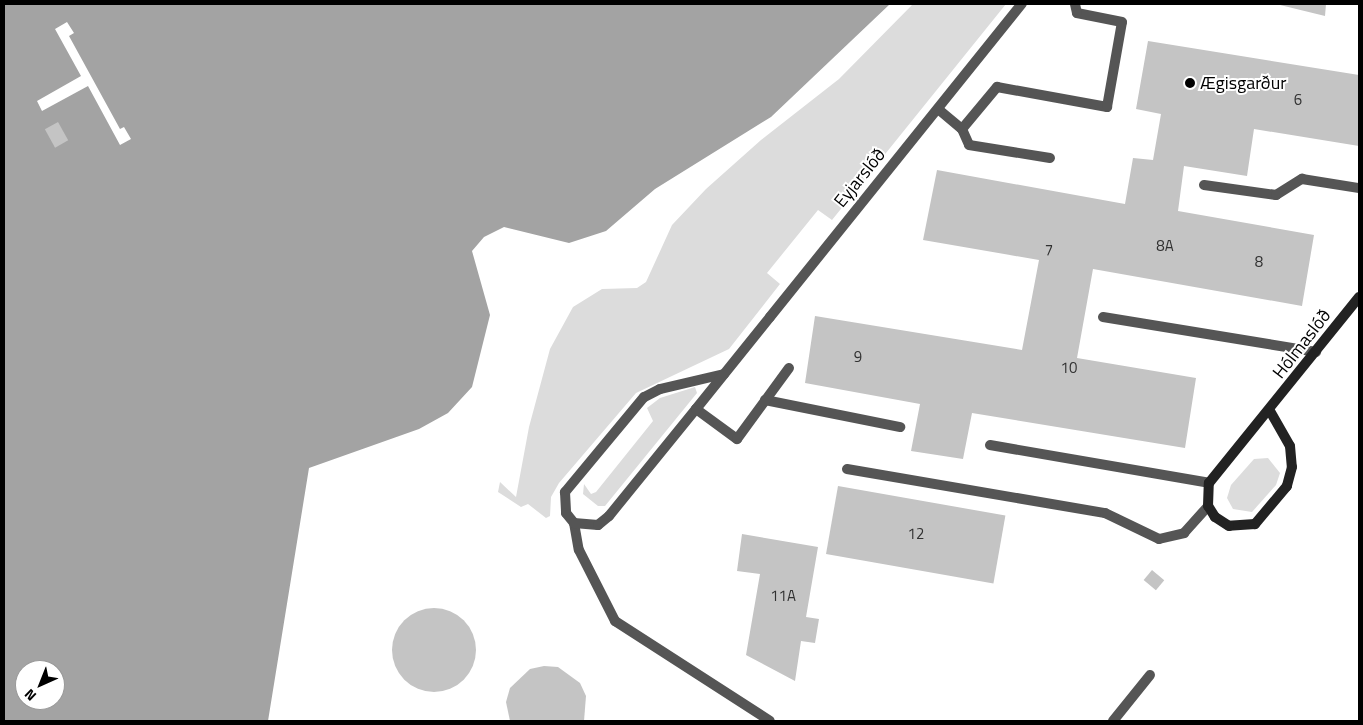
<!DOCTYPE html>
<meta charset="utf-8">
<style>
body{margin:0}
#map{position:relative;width:1363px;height:725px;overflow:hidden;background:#fff;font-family:"Titillium Web",sans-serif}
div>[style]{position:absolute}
.green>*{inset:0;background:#dcdcdc}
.water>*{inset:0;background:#a3a3a3}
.pier>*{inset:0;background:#fff}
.building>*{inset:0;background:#c4c4c4;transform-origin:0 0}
.round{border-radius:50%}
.lane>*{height:10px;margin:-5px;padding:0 5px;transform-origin:5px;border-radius:5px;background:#555}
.street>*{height:10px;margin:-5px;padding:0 5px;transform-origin:5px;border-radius:5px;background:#555}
.secondary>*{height:10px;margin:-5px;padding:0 5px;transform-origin:5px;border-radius:5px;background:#222}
.dots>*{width:14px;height:14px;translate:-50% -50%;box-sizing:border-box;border:2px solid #fff;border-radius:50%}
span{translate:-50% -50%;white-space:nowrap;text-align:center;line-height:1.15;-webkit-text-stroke:4px #fff;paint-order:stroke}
.number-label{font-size:15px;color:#313131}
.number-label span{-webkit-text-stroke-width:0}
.poi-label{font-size:18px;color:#000}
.left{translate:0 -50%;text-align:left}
.street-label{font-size:18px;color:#000}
.frame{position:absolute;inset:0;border:5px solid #000;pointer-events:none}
.north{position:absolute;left:15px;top:660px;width:50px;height:50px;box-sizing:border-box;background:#fff;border:1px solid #999;border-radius:50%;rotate:224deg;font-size:14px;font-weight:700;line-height:20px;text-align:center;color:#000}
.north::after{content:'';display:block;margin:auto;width:18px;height:22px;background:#000;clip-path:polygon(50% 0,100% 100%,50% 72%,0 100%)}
</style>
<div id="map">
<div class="green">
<div style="clip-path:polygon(913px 4px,1006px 4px,832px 220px,818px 210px,767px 273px,780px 284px,729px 349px,636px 393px,559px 483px,551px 497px,550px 516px,546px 518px,528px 504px,521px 507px,498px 492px,500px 482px,516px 497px,529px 427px,550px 349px,573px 307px,602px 289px,637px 288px,646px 282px,672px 225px,706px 189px,761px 140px,839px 79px)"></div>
<div style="clip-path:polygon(695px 387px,697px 393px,605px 506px,598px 506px,583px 494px,584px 484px,591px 494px,596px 492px,653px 421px,647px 408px,660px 398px)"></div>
<div style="clip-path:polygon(1268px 458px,1280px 473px,1276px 485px,1252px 512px,1233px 509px,1227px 498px,1231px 485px,1254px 459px)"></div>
</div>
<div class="water">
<div style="clip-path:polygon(evenodd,4px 4px,890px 4px,771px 117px,655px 189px,606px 231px,569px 243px,504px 227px,484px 237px,472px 251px,490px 315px,472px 387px,448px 413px,419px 429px,309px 468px,268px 721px,4px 721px,4px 4px,25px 670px,55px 670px,55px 700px,25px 700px,25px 670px)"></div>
</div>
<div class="pier">
<div style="clip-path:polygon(67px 22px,74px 33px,69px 36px,120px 129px,124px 127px,131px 139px,120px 145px,88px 86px,42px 111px,37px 101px,81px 76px,55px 29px)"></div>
</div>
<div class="building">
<div style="clip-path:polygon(1276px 4px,1326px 4px,1325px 16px)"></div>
<div style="clip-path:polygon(1148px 41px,1359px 75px,1359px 146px,1254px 129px,1247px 176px,1184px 166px,1178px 211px,1314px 235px,1302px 306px,1093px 269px,1077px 358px,1196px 378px,1185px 448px,972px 413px,963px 459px,911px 451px,920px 404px,805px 383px,815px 316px,1022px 350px,1039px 260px,923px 240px,937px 170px,1125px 204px,1133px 158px,1153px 160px,1161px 114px,1136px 109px)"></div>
<div style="left:58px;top:122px;width:21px;height:15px;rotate:61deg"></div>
<div style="left:838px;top:486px;width:170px;height:69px;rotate:10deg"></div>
<div style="clip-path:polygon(742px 534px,818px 547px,806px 617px,819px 619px,815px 643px,801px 641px,795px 681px,746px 655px,760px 574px,737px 571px)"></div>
<div style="left:1152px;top:570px;width:16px;height:13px;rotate:40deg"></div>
<div class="round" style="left:392px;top:608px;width:84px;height:84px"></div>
<div style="clip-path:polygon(544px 666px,558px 667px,580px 683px,586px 696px,584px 721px,510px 721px,506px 702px,510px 688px,530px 669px)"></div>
</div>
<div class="lane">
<div style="left:938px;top:109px;width:31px;rotate:40deg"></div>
<div style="left:962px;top:129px;width:17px;rotate:66deg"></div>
<div style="left:969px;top:145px;width:82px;rotate:9.1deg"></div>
<div style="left:962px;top:129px;width:55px;rotate:-50.2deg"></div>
<div style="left:997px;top:87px;width:112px;rotate:10.3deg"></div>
<div style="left:1107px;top:107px;width:86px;rotate:-80deg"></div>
<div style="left:1122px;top:22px;width:46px;rotate:-168.7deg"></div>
<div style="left:1077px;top:13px;width:9px;rotate:-103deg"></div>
<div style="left:1204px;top:185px;width:73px;rotate:7.9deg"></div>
<div style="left:1276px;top:195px;width:31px;rotate:-32deg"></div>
<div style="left:1302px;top:179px;width:58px;rotate:9deg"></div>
<div style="left:1103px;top:317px;width:216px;rotate:9.3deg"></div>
<div style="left:765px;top:400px;width:138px;rotate:11.3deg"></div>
<div style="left:696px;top:409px;width:51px;rotate:36.2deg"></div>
<div style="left:737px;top:439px;width:88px;rotate:-53.8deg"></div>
<div style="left:990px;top:445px;width:222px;rotate:9.8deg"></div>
<div style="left:847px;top:469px;width:262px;rotate:9.7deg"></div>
<div style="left:1105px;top:513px;width:60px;rotate:25.7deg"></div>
<div style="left:1159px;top:539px;width:26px;rotate:-13deg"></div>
<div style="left:1184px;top:533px;width:36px;rotate:-48deg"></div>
<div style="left:574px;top:523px;width:27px;rotate:80deg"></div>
<div style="left:579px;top:550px;width:80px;rotate:63.1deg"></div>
<div style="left:615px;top:621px;width:184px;rotate:32.8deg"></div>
<div style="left:1113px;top:721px;width:59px;rotate:-51.2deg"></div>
</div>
<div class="street">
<div style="left:724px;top:374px;width:66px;rotate:166.8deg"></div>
<div style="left:660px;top:389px;width:18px;rotate:153deg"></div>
<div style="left:644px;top:397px;width:124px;rotate:129.7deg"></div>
<div style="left:565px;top:492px;width:21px;rotate:87deg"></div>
<div style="left:566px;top:513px;width:13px;rotate:51deg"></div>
<div style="left:574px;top:523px;width:24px;rotate:5deg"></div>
<div style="left:598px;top:525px;width:14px;rotate:-39deg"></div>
<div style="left:609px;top:516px;width:138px;rotate:-50.9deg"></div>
<div style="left:696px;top:409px;width:118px;rotate:-51.2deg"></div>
<div style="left:770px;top:317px;width:402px;rotate:-51.2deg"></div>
</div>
<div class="secondary">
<div style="left:1270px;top:411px;width:40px;rotate:60.3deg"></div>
<div style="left:1290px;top:446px;width:21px;rotate:85deg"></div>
<div style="left:1292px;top:467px;width:20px;rotate:105deg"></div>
<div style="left:1287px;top:486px;width:50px;rotate:130.1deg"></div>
<div style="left:1255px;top:524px;width:26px;rotate:176deg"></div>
<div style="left:1229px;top:526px;width:17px;rotate:-147deg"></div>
<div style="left:1215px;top:517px;width:13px;rotate:-122deg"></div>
<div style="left:1208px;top:506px;width:23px;rotate:-88deg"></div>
<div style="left:1209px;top:483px;width:239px;rotate:-51.1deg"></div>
</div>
<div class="dots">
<div style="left:1190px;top:83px;background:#000"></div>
</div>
<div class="number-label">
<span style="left:1298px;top:100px">6</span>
<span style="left:1165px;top:246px">8A</span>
<span style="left:1049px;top:250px">7</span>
<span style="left:1259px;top:262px">8</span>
<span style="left:858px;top:357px">9</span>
<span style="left:1069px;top:368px">10</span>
<span style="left:916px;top:534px">12</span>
<span style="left:783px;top:596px">11A</span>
</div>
<div class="poi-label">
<span class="left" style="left:1200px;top:83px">Ægisgarður</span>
</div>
<div class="street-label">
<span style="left:860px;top:178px;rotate:-51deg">Eyjarslóð</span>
<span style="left:1302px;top:344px;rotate:-52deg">Hólmaslóð</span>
</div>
<div class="frame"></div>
<div class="north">N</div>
</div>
